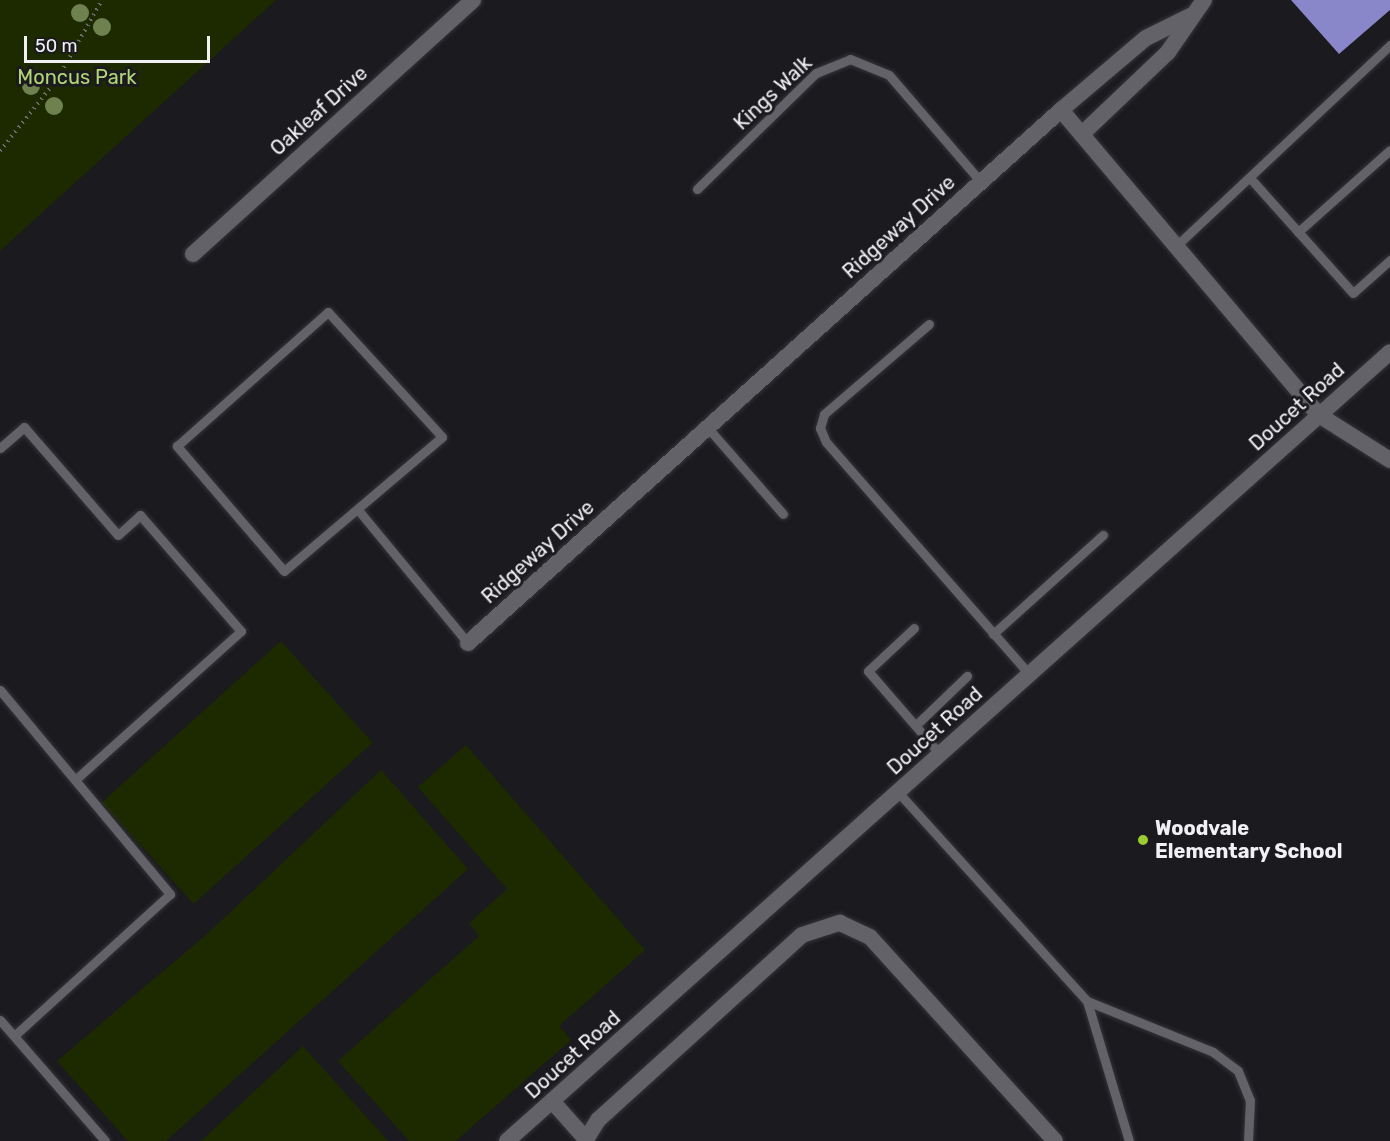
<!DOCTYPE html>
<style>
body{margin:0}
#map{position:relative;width:1390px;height:1141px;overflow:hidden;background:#1a1a1f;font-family:Rubik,sans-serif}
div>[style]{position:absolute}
.green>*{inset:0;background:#1d2a00;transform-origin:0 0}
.building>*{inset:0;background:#8986c9}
.path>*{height:4px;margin-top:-2px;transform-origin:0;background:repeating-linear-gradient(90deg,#6d6d72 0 1.5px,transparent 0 6px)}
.roads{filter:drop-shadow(0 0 2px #353538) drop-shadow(0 0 2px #353538)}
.service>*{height:9px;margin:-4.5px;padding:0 4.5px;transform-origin:4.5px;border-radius:4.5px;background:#626268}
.minor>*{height:16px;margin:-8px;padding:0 8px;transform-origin:8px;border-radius:8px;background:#626268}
.tertiary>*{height:16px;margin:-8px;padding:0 8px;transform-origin:8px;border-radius:8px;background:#626268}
.trees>*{width:18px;height:18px;margin:-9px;border-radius:50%;background:#6e814f}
.dots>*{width:16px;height:16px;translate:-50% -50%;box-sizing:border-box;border:3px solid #1a1a1f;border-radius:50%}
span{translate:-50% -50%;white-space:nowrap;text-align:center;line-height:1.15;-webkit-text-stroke:6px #1a1a1f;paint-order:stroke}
.park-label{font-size:20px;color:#b2d677}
.street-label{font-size:20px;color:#f1f1f4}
.poi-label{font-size:20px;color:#f1f1f4;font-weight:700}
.left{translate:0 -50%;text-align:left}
.scale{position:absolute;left:24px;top:36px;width:186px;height:27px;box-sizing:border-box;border:3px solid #f1f1f4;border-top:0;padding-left:8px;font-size:18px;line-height:21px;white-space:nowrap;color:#f1f1f4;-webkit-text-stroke:4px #1a1a1f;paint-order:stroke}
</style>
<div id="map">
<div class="green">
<div style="clip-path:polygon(0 0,276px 0,0 251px)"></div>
<div style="left:281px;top:641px;width:137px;height:241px;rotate:48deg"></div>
<div style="clip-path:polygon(466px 745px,645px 950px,559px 1026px,571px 1040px,456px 1141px,409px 1141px,338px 1061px,479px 936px,469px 923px,507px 889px,418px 787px)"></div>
<div style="clip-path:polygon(381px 770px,468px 869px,166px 1141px,128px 1141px,57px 1061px,208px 933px)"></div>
<div style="clip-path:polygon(303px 1046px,388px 1141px,201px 1141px)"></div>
</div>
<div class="building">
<div style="clip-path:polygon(1291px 0,1390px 0,1390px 10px,1339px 54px)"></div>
</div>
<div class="path">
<div style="left:0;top:151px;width:93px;rotate:-51.5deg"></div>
<div style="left:58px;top:78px;width:90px;rotate:-60.6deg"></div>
</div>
<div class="roads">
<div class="service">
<div style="left:1250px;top:178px;width:154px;rotate:48.2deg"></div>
<div style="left:1353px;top:293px;width:50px;rotate:-41.7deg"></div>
<div style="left:697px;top:189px;width:166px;rotate:-44.3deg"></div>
<div style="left:816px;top:73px;width:37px;rotate:-22deg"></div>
<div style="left:850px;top:59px;width:42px;rotate:22.3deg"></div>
<div style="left:889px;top:75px;width:141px;rotate:49.3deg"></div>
<div style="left:1298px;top:232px;width:123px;rotate:-41.7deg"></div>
<div style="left:1176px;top:246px;width:294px;rotate:-43.2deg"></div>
<div style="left:328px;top:312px;width:169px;rotate:47.6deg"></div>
<div style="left:442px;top:437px;width:207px;rotate:139.7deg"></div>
<div style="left:284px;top:571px;width:165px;rotate:-130.6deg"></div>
<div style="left:177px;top:446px;width:202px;rotate:-41.6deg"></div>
<div style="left:929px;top:324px;width:138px;rotate:139.4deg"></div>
<div style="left:824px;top:414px;width:15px;rotate:106deg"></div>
<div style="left:820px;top:428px;width:15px;rotate:67deg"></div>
<div style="left:826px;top:442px;width:308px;rotate:48.8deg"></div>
<div style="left:708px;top:428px;width:114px;rotate:48.9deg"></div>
<div style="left:0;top:448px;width:32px;rotate:-41deg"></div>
<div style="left:24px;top:427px;width:143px;rotate:49deg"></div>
<div style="left:118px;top:535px;width:30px;rotate:-42deg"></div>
<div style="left:140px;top:515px;width:154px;rotate:49deg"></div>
<div style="left:241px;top:631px;width:223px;rotate:138.1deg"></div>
<div style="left:359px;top:511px;width:171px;rotate:50.5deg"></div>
<div style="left:914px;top:628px;width:63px;rotate:136.9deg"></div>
<div style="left:868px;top:671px;width:110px;rotate:49.1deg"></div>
<div style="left:993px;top:634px;width:148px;rotate:-42deg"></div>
<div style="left:0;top:690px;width:266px;rotate:50.2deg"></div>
<div style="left:170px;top:894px;width:211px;rotate:137.7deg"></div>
<div style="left:916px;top:725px;width:71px;rotate:-43.9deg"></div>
<div style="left:898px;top:792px;width:282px;rotate:47.9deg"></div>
<div style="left:1087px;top:1001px;width:136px;rotate:22deg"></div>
<div style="left:1213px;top:1052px;width:31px;rotate:37deg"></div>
<div style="left:1238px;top:1071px;width:31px;rotate:68deg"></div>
<div style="left:1250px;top:1100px;width:41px;rotate:92.8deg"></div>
<div style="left:1087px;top:1001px;width:146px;rotate:73.3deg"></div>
<div style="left:0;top:1020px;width:160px;rotate:49deg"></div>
</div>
<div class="minor">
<div style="left:1061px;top:110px;width:399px;rotate:49.8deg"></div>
<div style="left:1319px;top:415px;width:84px;rotate:32.4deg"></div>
<div style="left:1082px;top:134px;width:119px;rotate:-43.6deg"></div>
<div style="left:1168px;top:52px;width:63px;rotate:-55.3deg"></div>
<div style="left:193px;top:254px;width:378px;rotate:-42.2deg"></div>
<div style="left:468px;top:643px;width:797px;rotate:-41.95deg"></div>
<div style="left:1061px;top:110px;width:111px;rotate:-40.3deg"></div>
<div style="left:1146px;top:38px;width:49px;rotate:-26.6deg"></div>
<div style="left:552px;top:1101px;width:50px;rotate:48.3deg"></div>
<div style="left:585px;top:1141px;width:25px;rotate:-58deg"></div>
<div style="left:598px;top:1120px;width:275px;rotate:-42.2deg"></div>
<div style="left:802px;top:935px;width:40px;rotate:-18deg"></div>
<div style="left:840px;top:923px;width:33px;rotate:25deg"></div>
<div style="left:870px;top:937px;width:275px;rotate:47.8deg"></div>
</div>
<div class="tertiary">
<div style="left:507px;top:1141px;width:1184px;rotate:-41.78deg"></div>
</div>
</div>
<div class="trees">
<div style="left:80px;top:13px"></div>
<div style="left:102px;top:27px"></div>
<div style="left:31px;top:86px"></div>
<div style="left:54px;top:106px"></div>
</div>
<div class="dots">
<div style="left:1143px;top:840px;background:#9bcb33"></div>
</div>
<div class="park-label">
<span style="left:77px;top:77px">Moncus Park</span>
</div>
<div class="street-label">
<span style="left:773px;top:93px;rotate:-43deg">Kings Walk</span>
<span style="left:319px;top:111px;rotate:-42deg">Oakleaf Drive</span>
<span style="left:899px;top:227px;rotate:-42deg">Ridgeway Drive</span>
<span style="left:1297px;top:407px;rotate:-42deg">Doucet Road</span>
<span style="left:538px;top:552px;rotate:-42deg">Ridgeway Drive</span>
<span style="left:935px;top:731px;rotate:-42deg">Doucet Road</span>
<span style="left:573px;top:1055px;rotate:-42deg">Doucet Road</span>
</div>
<div class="poi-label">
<span class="left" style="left:1155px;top:840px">Woodvale<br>Elementary School</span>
</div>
<div class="scale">50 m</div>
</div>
